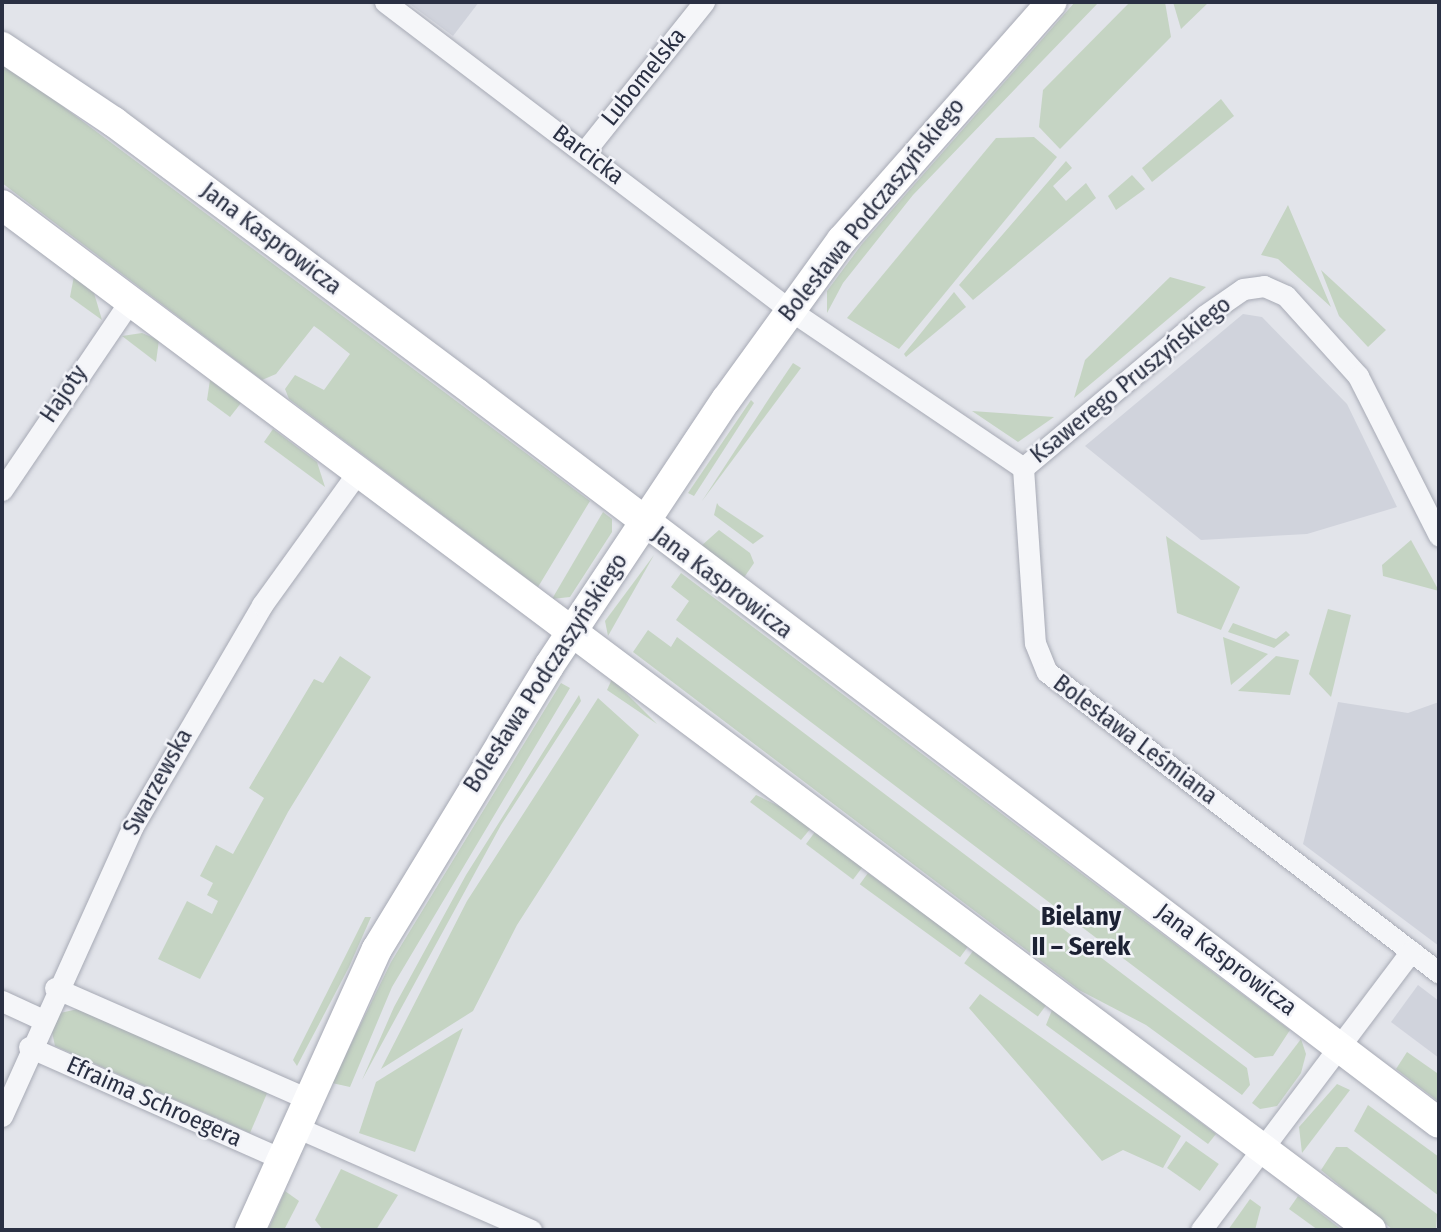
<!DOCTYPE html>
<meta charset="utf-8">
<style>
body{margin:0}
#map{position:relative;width:1441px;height:1232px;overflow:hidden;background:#e2e4ea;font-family:"Fira Sans Condensed",sans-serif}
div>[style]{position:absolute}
.built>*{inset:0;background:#d0d3dc}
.green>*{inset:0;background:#c5d4c3;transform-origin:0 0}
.roads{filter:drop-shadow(0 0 2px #a7aab5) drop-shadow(0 0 2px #a7aab5)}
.street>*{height:21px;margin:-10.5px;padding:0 10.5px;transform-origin:10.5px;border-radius:10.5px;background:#f5f6f9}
.secondary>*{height:30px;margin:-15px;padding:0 15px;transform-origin:15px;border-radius:15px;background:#fff}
span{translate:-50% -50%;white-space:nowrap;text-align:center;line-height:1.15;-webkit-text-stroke:5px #f2f3f8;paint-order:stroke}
.street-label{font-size:24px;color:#2a3043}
.neighbourhood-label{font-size:26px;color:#1c2133;font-weight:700}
.frame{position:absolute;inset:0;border:4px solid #2a3043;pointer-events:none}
</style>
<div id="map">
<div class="built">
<div style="clip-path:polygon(407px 2px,479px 2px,453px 36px)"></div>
<div style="clip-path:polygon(1243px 314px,1262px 317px,1347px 404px,1397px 507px,1307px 534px,1201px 540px,1085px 446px)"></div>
<div style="clip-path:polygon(1338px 702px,1408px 713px,1439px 702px,1439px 946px,1303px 844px)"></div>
<div style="clip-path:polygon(1418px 985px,1439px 1001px,1439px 1058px,1391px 1022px)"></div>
</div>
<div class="green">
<div style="clip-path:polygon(1075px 2px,1099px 2px,913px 195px,843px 283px,827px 313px,827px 291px,862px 244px)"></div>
<div style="clip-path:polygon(1130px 2px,1165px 2px,1171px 37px,1060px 149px,1039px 127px,1043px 90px)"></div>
<div style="clip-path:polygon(1173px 2px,1209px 2px,1181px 29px)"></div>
<div style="clip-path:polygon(2px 61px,590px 501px,538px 587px,289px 399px,285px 389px,295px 375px,324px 390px,350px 354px,321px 331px,314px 326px,276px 374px,262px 380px,2px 183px)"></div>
<div style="clip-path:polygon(1221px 99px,1234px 116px,1152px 182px,1142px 168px)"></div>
<div style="clip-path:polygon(1034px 137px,1057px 157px,899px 349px,847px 318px,996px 138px)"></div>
<div style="clip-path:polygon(1066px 161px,1072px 168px,1053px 186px,1066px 201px,1086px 183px,1096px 198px,973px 300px,959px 285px)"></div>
<div style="clip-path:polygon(1132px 175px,1145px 189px,1116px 210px,1108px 196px)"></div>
<div style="clip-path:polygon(1288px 205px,1331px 307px,1278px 259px,1261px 255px)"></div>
<div style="clip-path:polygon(1321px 270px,1386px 330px,1368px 347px,1339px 316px)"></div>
<div style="clip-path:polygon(74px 276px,94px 293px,102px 320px,70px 297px)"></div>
<div style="clip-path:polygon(1170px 277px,1206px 287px,1074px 398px,1085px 360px)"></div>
<div style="clip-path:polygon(954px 292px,966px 307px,906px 357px,904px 354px)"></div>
<div style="clip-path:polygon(142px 333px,159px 340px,156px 362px,122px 336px)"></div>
<div style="clip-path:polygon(793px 363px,801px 368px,702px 501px,770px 397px)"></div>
<div style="clip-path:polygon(210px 380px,241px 403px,230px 417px,207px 400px)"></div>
<div style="clip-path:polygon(751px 400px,754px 403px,694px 496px,688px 493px)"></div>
<div style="clip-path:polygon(972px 411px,1054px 417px,1018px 442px)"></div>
<div style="clip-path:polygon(273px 429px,317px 462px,325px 487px,264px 442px)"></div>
<div style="clip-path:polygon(717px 503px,719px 506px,764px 536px,753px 544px,714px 515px)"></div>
<div style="clip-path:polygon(603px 512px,612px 519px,612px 532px,570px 597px,552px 599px)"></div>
<div style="clip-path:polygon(719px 530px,750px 553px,754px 563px,743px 579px,700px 547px)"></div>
<div style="clip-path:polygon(1166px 536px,1240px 587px,1221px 630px,1177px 613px)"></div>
<div style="clip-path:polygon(1411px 540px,1439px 591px,1383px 576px,1382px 565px)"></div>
<div style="clip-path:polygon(654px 555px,608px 636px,605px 621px)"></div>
<div style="clip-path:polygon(681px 573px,1290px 1030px,1273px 1056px,1255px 1058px,676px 620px,689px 601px,671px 587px)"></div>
<div style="clip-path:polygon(1328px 609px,1351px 615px,1331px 697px,1309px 674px)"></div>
<div style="clip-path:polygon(1233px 623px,1276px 639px,1286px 631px,1290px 635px,1274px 648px,1228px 632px)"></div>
<div style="clip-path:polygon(648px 630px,671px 647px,677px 637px,1247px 1068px,1250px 1085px,1242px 1095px,1146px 1025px,1079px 990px,633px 652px)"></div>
<div style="clip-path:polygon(1223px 637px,1268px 654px,1231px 685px)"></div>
<div style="clip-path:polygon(340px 656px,371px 677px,288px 812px,200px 979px,158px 959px,187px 901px,212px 914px,218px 901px,207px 895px,213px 883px,200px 876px,216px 845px,233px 854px,264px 798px,249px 788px,314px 679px,323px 683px)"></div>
<div style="clip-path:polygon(1276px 656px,1299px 660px,1290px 695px,1238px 691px)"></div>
<div style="clip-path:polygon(612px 679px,657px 724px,607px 690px)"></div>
<div style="clip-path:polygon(561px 683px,570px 688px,392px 987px,350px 1087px,332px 1083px,391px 962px)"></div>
<div style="clip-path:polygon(579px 695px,581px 701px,501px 825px,362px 1080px,394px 1007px,466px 875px)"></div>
<div style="clip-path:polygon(598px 698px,639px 735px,517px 925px,473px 1011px,381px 1069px,467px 901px)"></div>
<div style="clip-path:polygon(756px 795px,783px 808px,811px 828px,801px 840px,750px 802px)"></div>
<div style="left:815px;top:832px;width:59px;height:15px;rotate:37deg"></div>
<div style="left:868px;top:873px;width:124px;height:14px;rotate:36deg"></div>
<div style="clip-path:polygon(365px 917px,371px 917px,349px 967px,297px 1066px,293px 1060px)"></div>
<div style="left:973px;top:951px;width:91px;height:15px;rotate:36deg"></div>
<div style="clip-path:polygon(980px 994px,1181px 1136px,1163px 1168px,1123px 1150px,1102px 1161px,969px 1008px)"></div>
<div style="clip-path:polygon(78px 1009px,268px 1091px,250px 1133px,55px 1046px,51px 1027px,60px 1013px)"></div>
<div style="clip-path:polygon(1052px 1010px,1216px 1134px,1208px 1144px,1046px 1025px)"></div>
<div style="clip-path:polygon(463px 1028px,415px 1152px,359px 1133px,376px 1082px)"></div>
<div style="clip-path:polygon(1301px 1039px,1306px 1054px,1301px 1073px,1277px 1106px,1260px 1109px,1252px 1103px)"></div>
<div style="clip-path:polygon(1407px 1052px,1437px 1073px,1439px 1102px,1396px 1069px)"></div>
<div style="clip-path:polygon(1337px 1084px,1350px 1090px,1302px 1153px,1299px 1127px)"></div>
<div style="clip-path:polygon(1368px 1105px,1439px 1157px,1439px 1196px,1354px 1131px)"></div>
<div style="left:1186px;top:1141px;width:40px;height:33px;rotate:35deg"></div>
<div style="clip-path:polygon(1336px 1147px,1347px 1147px,1437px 1214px,1436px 1230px,1393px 1230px,1321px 1170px)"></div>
<div style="clip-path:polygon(341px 1169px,398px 1195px,376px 1230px,323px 1230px,315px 1220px)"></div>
<div style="clip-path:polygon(285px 1191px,299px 1201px,284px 1230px,268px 1230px)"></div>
<div style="clip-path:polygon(1298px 1196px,1342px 1230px,1318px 1230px,1289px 1209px)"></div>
<div style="clip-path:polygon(1250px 1199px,1261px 1207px,1255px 1230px,1228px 1230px)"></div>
</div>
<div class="roads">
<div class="street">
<div style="left:385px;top:2px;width:509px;rotate:37.25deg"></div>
<div style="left:790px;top:310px;width:282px;rotate:34.1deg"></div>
<div style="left:585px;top:151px;width:191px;rotate:-51.4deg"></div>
<div style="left:1023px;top:468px;width:175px;rotate:86.1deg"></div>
<div style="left:1035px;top:643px;width:31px;rotate:68deg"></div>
<div style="left:1047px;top:672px;width:494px;rotate:37.5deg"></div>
<div style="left:1023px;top:468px;width:236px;rotate:-40deg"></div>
<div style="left:1204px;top:316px;width:47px;rotate:-34.7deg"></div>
<div style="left:1243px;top:289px;width:21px;rotate:-8deg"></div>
<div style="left:1264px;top:286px;width:24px;rotate:24deg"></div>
<div style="left:1286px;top:296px;width:108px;rotate:48deg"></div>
<div style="left:1358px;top:376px;width:179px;rotate:63.1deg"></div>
<div style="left:2px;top:490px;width:228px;rotate:-55.9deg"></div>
<div style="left:55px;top:988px;width:274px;rotate:23.7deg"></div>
<div style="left:2px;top:1001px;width:43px;rotate:24.8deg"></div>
<div style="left:29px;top:1047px;width:274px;rotate:23.9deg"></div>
<div style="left:2px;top:1116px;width:318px;rotate:-65.7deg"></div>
<div style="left:133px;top:826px;width:256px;rotate:-59.7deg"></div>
<div style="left:262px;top:605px;width:164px;rotate:-54.2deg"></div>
<div style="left:294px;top:1126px;width:259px;rotate:23.7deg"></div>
<div style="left:1201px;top:1230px;width:349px;rotate:-53deg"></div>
</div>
<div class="secondary">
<div style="left:2px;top:47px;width:135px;rotate:33.8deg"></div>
<div style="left:114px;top:122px;width:452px;rotate:36.8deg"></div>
<div style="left:476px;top:393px;width:1208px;rotate:37.16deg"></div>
<div style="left:2px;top:205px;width:1710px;rotate:36.82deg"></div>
<div style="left:250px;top:1230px;width:308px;rotate:-65.7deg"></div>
<div style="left:377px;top:949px;width:331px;rotate:-58.7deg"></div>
<div style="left:549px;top:666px;width:320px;rotate:-56.4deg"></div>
<div style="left:726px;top:400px;width:198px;rotate:-54.1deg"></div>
<div style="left:842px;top:240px;width:317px;rotate:-48.6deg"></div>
</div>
</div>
<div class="street-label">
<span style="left:644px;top:77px;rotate:-51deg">Lubomelska</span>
<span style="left:588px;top:155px;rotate:37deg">Barcicka</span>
<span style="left:872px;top:210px;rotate:-51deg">Bolesława Podczaszyńskiego</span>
<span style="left:271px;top:239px;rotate:37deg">Jana Kasprowicza</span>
<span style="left:1131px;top:380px;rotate:-39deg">Ksawerego Pruszyńskiego</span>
<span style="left:64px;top:394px;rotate:-56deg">Hajoty</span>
<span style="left:722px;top:583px;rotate:37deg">Jana Kasprowicza</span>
<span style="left:546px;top:673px;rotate:-57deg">Bolesława Podczaszyńskiego</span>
<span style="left:1135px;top:740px;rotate:37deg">Bolesława Leśmiana</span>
<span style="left:158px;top:782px;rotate:-61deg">Swarzewska</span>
<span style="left:1226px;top:960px;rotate:37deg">Jana Kasprowicza</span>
<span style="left:154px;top:1102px;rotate:24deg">Efraima Schroegera</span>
</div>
<div class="neighbourhood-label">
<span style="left:1081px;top:932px">Bielany<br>II – Serek</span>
</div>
<div class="frame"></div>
</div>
